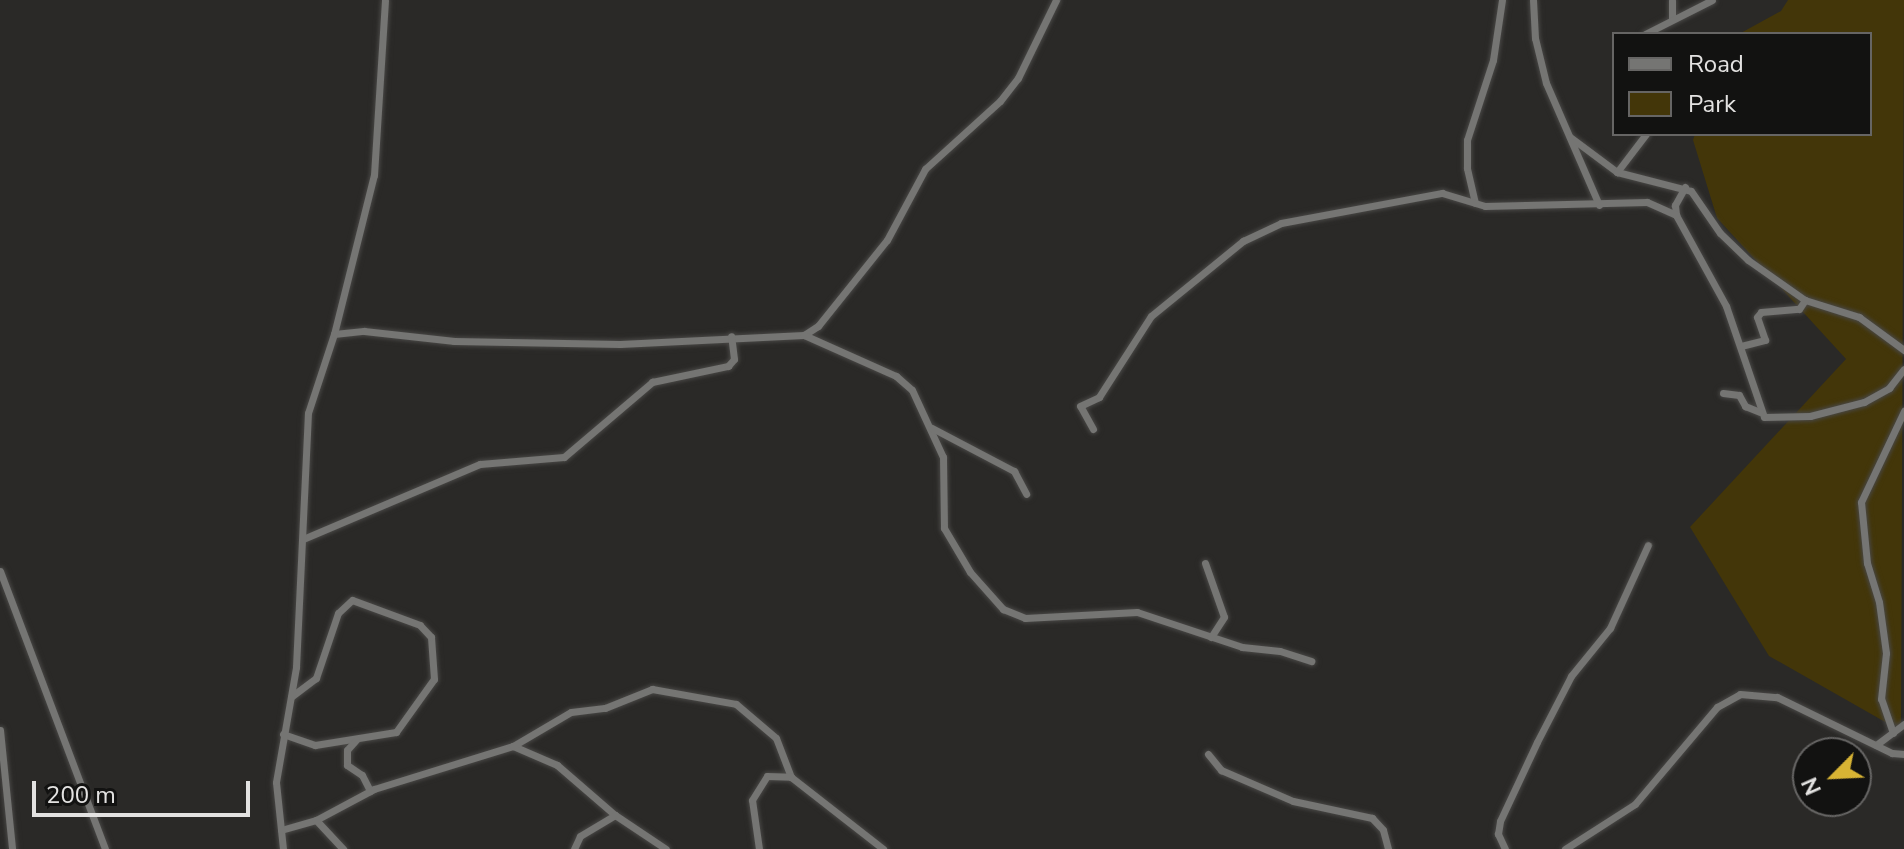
<!DOCTYPE html>
<style>
body{margin:0}
#map{position:relative;width:1904px;height:849px;overflow:hidden;background:#2a2927;font-family:"Nunito Sans",sans-serif}
div>[style]{position:absolute}
.green>*{inset:0;background:#433609}
.roads{filter:drop-shadow(0 0 2px #484745) drop-shadow(0 0 2px #484745)}
.minor>*{height:7px;margin:-3.5px;padding:0 3.5px;transform-origin:3.5px;border-radius:3.5px;background:#757573}
span{translate:-50% -50%;white-space:nowrap;text-align:center;line-height:1.15;-webkit-text-stroke:6px #121211;paint-order:stroke}
.legend{position:absolute;left:1612px;top:32px;width:260px;height:104px;box-sizing:border-box;background:#121211;border:2px solid #666564;margin:0;padding:10px 14px;list-style:none;font-size:24px;color:#e3e2e1}
.legend li{display:flex;align-items:center;gap:16px;height:40px}
.legend b{width:40px;border:2px solid #666564}
.north{position:absolute;left:1792px;top:737px;width:80px;height:80px;box-sizing:border-box;background:#121211;border:2px solid #666564;border-radius:50%;rotate:246deg;font-size:22px;font-weight:700;line-height:32px;text-align:center;color:#e3e2e1}
.north::after{content:'';display:block;margin:auto;width:28px;height:36px;background:#d8b434;clip-path:polygon(50% 0,100% 100%,50% 72%,0 100%)}
.scale{position:absolute;left:32px;top:781px;width:218px;height:36px;box-sizing:border-box;border:4px solid #e3e2e1;border-top:0;padding-left:10px;font-size:24px;line-height:28px;white-space:nowrap;color:#e3e2e1;-webkit-text-stroke:6px #121211;paint-order:stroke}
</style>
<div id="map">
<div class="green">
<div style="clip-path:polygon(1788px 0,1904px 0,1901px 731px,1769px 656px,1690px 527px,1846px 359px,1717px 218px,1693px 140px,1695px 134px,1870px 134px,1870px 34px,1739px 34px,1781px 11px)"></div>
</div>
<div class="roads">
<div class="minor">
<div style="left:1533px;top:0;width:38px;rotate:87deg"></div>
<div style="left:1535px;top:38px;width:46px;rotate:76.3deg"></div>
<div style="left:1546px;top:83px;width:133px;rotate:66.5deg"></div>
<div style="left:1672px;top:0;width:18px;rotate:90deg"></div>
<div style="left:1645px;top:34px;width:75px;rotate:-26.9deg"></div>
<div style="left:1570px;top:137px;width:59px;rotate:36.7deg"></div>
<div style="left:1617px;top:172px;width:76px;rotate:14.4deg"></div>
<div style="left:1691px;top:191px;width:51px;rotate:55.4deg"></div>
<div style="left:1720px;top:233px;width:39px;rotate:44deg"></div>
<div style="left:1748px;top:260px;width:70px;rotate:35.1deg"></div>
<div style="left:1805px;top:300px;width:57px;rotate:17.5deg"></div>
<div style="left:1859px;top:317px;width:56px;rotate:36.3deg"></div>
<div style="left:1617px;top:172px;width:48px;rotate:-52.7deg"></div>
<div style="left:1685px;top:187px;width:21px;rotate:119deg"></div>
<div style="left:1675px;top:205px;width:10px;rotate:84deg"></div>
<div style="left:1676px;top:215px;width:104px;rotate:61.2deg"></div>
<div style="left:1726px;top:306px;width:117px;rotate:71.1deg"></div>
<div style="left:1764px;top:417px;width:46px;rotate:-1.2deg"></div>
<div style="left:1810px;top:416px;width:56px;rotate:-14.5deg"></div>
<div style="left:1864px;top:402px;width:29px;rotate:-29deg"></div>
<div style="left:1889px;top:388px;width:24px;rotate:-52deg"></div>
<div style="left:1475px;top:203px;width:36px;rotate:-103deg"></div>
<div style="left:1467px;top:168px;width:28px;rotate:-90deg"></div>
<div style="left:1467px;top:140px;width:84px;rotate:-72deg"></div>
<div style="left:1493px;top:60px;width:61px;rotate:-81.5deg"></div>
<div style="left:334px;top:334px;width:30px;rotate:-6deg"></div>
<div style="left:364px;top:331px;width:91px;rotate:6.3deg"></div>
<div style="left:454px;top:341px;width:166px;rotate:1deg"></div>
<div style="left:620px;top:344px;width:184px;rotate:-2.8deg"></div>
<div style="left:804px;top:335px;width:17px;rotate:-33deg"></div>
<div style="left:818px;top:326px;width:110px;rotate:-51.3deg"></div>
<div style="left:887px;top:240px;width:81px;rotate:-61.8deg"></div>
<div style="left:925px;top:169px;width:101px;rotate:-42.2deg"></div>
<div style="left:1000px;top:101px;width:29px;rotate:-52deg"></div>
<div style="left:1018px;top:78px;width:87px;rotate:-64deg"></div>
<div style="left:804px;top:335px;width:101px;rotate:24deg"></div>
<div style="left:896px;top:376px;width:21px;rotate:41deg"></div>
<div style="left:912px;top:390px;width:74px;rotate:65.2deg"></div>
<div style="left:943px;top:457px;width:71px;rotate:89.2deg"></div>
<div style="left:944px;top:528px;width:51px;rotate:59.4deg"></div>
<div style="left:970px;top:572px;width:50px;rotate:48.3deg"></div>
<div style="left:1003px;top:609px;width:24px;rotate:22deg"></div>
<div style="left:1025px;top:618px;width:112px;rotate:-3.1deg"></div>
<div style="left:1137px;top:612px;width:111px;rotate:18.4deg"></div>
<div style="left:1242px;top:647px;width:38px;rotate:6deg"></div>
<div style="left:1280px;top:651px;width:33px;rotate:18deg"></div>
<div style="left:1741px;top:346px;width:25px;rotate:-14deg"></div>
<div style="left:1765px;top:340px;width:24px;rotate:-109deg"></div>
<div style="left:1757px;top:317px;width:6px;rotate:-51deg"></div>
<div style="left:1761px;top:312px;width:38px;rotate:-5deg"></div>
<div style="left:1799px;top:309px;width:11px;rotate:-56deg"></div>
<div style="left:1723px;top:393px;width:16px;rotate:7deg"></div>
<div style="left:1739px;top:395px;width:13px;rotate:61deg"></div>
<div style="left:1745px;top:406px;width:16px;rotate:22deg"></div>
<div style="left:932px;top:428px;width:93px;rotate:27.7deg"></div>
<div style="left:1014px;top:471px;width:26px;rotate:62deg"></div>
<div style="left:1093px;top:429px;width:26px;rotate:-119deg"></div>
<div style="left:1080px;top:406px;width:21px;rotate:-25deg"></div>
<div style="left:1099px;top:397px;width:96px;rotate:-57.3deg"></div>
<div style="left:1151px;top:316px;width:119px;rotate:-39.2deg"></div>
<div style="left:1243px;top:241px;width:42px;rotate:-25.3deg"></div>
<div style="left:1281px;top:223px;width:164px;rotate:-10.6deg"></div>
<div style="left:1442px;top:193px;width:45px;rotate:16.8deg"></div>
<div style="left:1485px;top:206px;width:162px;rotate:-1.4deg"></div>
<div style="left:1647px;top:202px;width:32px;rotate:24deg"></div>
<div style="left:303px;top:539px;width:192px;rotate:-23deg"></div>
<div style="left:480px;top:464px;width:84px;rotate:-4.8deg"></div>
<div style="left:564px;top:457px;width:116px;rotate:-40.4deg"></div>
<div style="left:652px;top:382px;width:78px;rotate:-11.9deg"></div>
<div style="left:728px;top:366px;width:9px;rotate:-49deg"></div>
<div style="left:734px;top:359px;width:23px;rotate:-97deg"></div>
<div style="left:1205px;top:563px;width:57px;rotate:70.6deg"></div>
<div style="left:1224px;top:617px;width:24px;rotate:123deg"></div>
<div style="left:0;top:571px;width:297px;rotate:69.3deg"></div>
<div style="left:0;top:730px;width:120px;rotate:84.2deg"></div>
<div style="left:1893px;top:733px;width:36px;rotate:-109deg"></div>
<div style="left:1881px;top:699px;width:46px;rotate:-83.8deg"></div>
<div style="left:1886px;top:653px;width:51px;rotate:-97.8deg"></div>
<div style="left:1879px;top:602px;width:41px;rotate:-107.1deg"></div>
<div style="left:1867px;top:563px;width:61px;rotate:-95.6deg"></div>
<div style="left:1861px;top:502px;width:101px;rotate:-64.7deg"></div>
<div style="left:283px;top:734px;width:34px;rotate:19deg"></div>
<div style="left:315px;top:745px;width:82px;rotate:-9.1deg"></div>
<div style="left:396px;top:732px;width:65px;rotate:-54.4deg"></div>
<div style="left:434px;top:679px;width:42px;rotate:-94.1deg"></div>
<div style="left:431px;top:637px;width:16px;rotate:-133deg"></div>
<div style="left:420px;top:625px;width:72px;rotate:-159.8deg"></div>
<div style="left:352px;top:600px;width:19px;rotate:137deg"></div>
<div style="left:338px;top:613px;width:69px;rotate:108.7deg"></div>
<div style="left:316px;top:678px;width:31px;rotate:143deg"></div>
<div style="left:356px;top:740px;width:13px;rotate:132deg"></div>
<div style="left:347px;top:750px;width:15px;rotate:90deg"></div>
<div style="left:347px;top:765px;width:18px;rotate:34deg"></div>
<div style="left:362px;top:775px;width:18px;rotate:63deg"></div>
<div style="left:1876px;top:745px;width:35px;rotate:-37deg"></div>
<div style="left:513px;top:746px;width:48px;rotate:23.4deg"></div>
<div style="left:557px;top:765px;width:77px;rotate:40.8deg"></div>
<div style="left:615px;top:815px;width:61px;rotate:33.7deg"></div>
<div style="left:1208px;top:754px;width:21px;rotate:51deg"></div>
<div style="left:1221px;top:770px;width:78px;rotate:23.3deg"></div>
<div style="left:1293px;top:801px;width:81px;rotate:12.1deg"></div>
<div style="left:1372px;top:818px;width:16px;rotate:47deg"></div>
<div style="left:1383px;top:830px;width:20px;rotate:75deg"></div>
<div style="left:316px;top:820px;width:40px;rotate:47deg"></div>
<div style="left:281px;top:830px;width:36px;rotate:-16deg"></div>
<div style="left:316px;top:820px;width:66px;rotate:-28.1deg"></div>
<div style="left:374px;top:789px;width:145px;rotate:-17.2deg"></div>
<div style="left:513px;top:746px;width:67px;rotate:-30.4deg"></div>
<div style="left:571px;top:712px;width:34px;rotate:-7deg"></div>
<div style="left:605px;top:708px;width:51px;rotate:-22deg"></div>
<div style="left:652px;top:689px;width:85px;rotate:10.1deg"></div>
<div style="left:736px;top:704px;width:52px;rotate:40.4deg"></div>
<div style="left:776px;top:738px;width:42px;rotate:69deg"></div>
<div style="left:791px;top:777px;width:117px;rotate:38deg"></div>
<div style="left:283px;top:849px;width:67px;rotate:-96deg"></div>
<div style="left:276px;top:782px;width:117px;rotate:-80.1deg"></div>
<div style="left:296px;top:667px;width:254px;rotate:-87.3deg"></div>
<div style="left:308px;top:413px;width:83px;rotate:-71.8deg"></div>
<div style="left:334px;top:334px;width:164px;rotate:-75.9deg"></div>
<div style="left:374px;top:175px;width:175px;rotate:-86.4deg"></div>
<div style="left:574px;top:849px;width:14px;rotate:-65deg"></div>
<div style="left:580px;top:836px;width:41px;rotate:-31deg"></div>
<div style="left:759px;top:849px;width:49px;rotate:-98.1deg"></div>
<div style="left:752px;top:800px;width:28px;rotate:-58deg"></div>
<div style="left:767px;top:776px;width:24px;rotate:2deg"></div>
<div style="left:1505px;top:849px;width:17px;rotate:-115deg"></div>
<div style="left:1498px;top:834px;width:13px;rotate:-81deg"></div>
<div style="left:1500px;top:821px;width:87px;rotate:-64.9deg"></div>
<div style="left:1537px;top:742px;width:74px;rotate:-62.7deg"></div>
<div style="left:1571px;top:676px;width:62px;rotate:-50.9deg"></div>
<div style="left:1610px;top:628px;width:91px;rotate:-65.4deg"></div>
<div style="left:1565px;top:849px;width:83px;rotate:-32.7deg"></div>
<div style="left:1635px;top:804px;width:127px;rotate:-49.8deg"></div>
<div style="left:1717px;top:707px;width:26px;rotate:-29deg"></div>
<div style="left:1740px;top:694px;width:37px;rotate:5deg"></div>
<div style="left:1777px;top:697px;width:128px;rotate:26deg"></div>
<div style="left:1892px;top:753px;width:12px;rotate:5deg"></div>
</div>
</div>
<ul class="legend">
<li><b style="height:10px;background:#757573"></b>Road</li>
<li><b style="height:22px;background:#433609"></b>Park</li>
</ul>
<div class="north">N</div>
<div class="scale">200 m</div>
</div>
